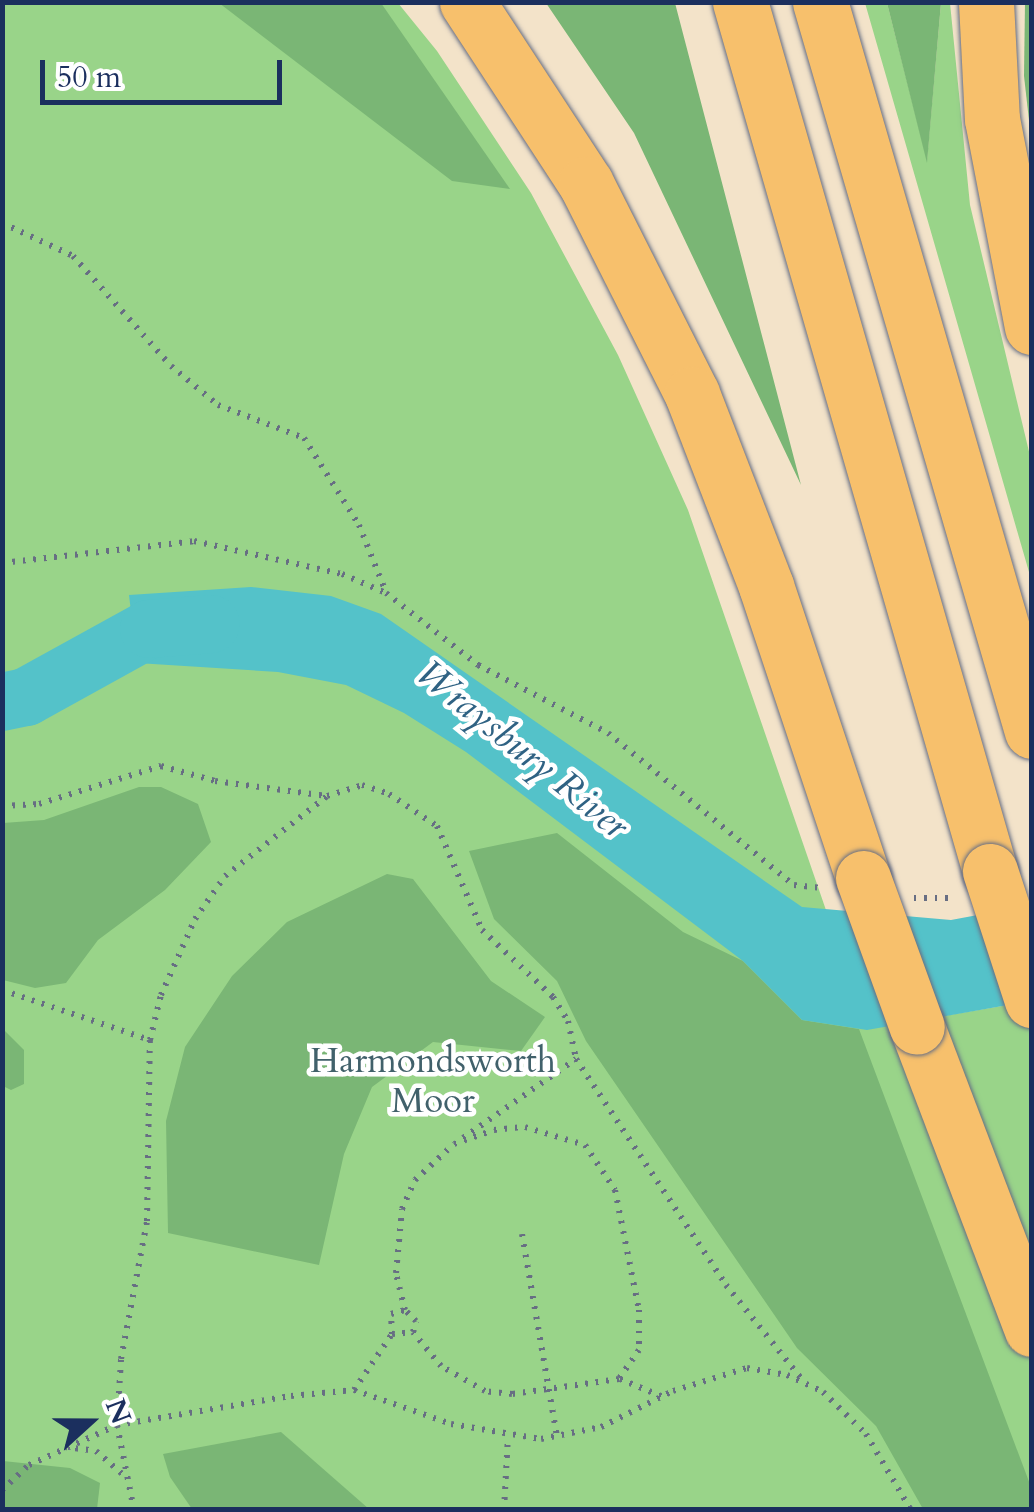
<!DOCTYPE html>
<style>
body{margin:0}
#map{position:relative;width:1034px;height:1512px;overflow:hidden;background:#f3e3c9;font-family:Cardo,serif}
div>[style]{position:absolute}
.green>*{inset:0;background:#99d489}
.forest>*{inset:0;background:#7ab675}
.water>*{inset:0;background:#54c2c9}
.river>*{height:58px;margin:-29px;padding:0 29px;transform-origin:29px;border-radius:29px;background:#54c2c9}
.path>*{height:6px;margin-top:-3px;transform-origin:0;background:repeating-linear-gradient(90deg,#676e83 0 2.5px,transparent 0 10.5px)}
.roads{filter:drop-shadow(0 0 2px #676e83) drop-shadow(0 0 2px #676e83)}
.highway>*{height:55px;margin:-27.5px;padding:0 27.5px;transform-origin:27.5px;border-radius:27.5px;background:#f7c06c}
.bridges{filter:drop-shadow(0 0 2px #676e83) drop-shadow(0 0 2px #676e83)}
.highway-bridge>*{height:55px;margin:-27.5px;padding:0 27.5px;transform-origin:27.5px;border-radius:27.5px;background:#f7c06c}
span{translate:-50% -50%;white-space:nowrap;text-align:center;line-height:1.15;-webkit-text-stroke:9px #fff;paint-order:stroke}
.park-label{font-size:35px;color:#41616b}
.water-label{font-size:38px;color:#2f6283;font-style:italic}
.frame{position:absolute;inset:0;border:5px solid #1b2f5e;pointer-events:none}
.north{position:absolute;left:40px;top:1372px;width:100px;height:100px;-webkit-text-stroke:8px #fff;paint-order:stroke;rotate:69deg;font-size:28px;font-weight:700;line-height:40px;text-align:center;color:#1b2f5e}
.north::after{content:'';display:block;margin:auto;width:35px;height:45px;background:#1b2f5e;clip-path:polygon(50% 0,100% 100%,50% 72%,0 100%)}
.scale{position:absolute;left:40px;top:60px;width:242px;height:45px;box-sizing:border-box;border:5px solid #1b2f5e;border-top:0;padding-left:12px;font-size:30px;line-height:35px;white-space:nowrap;color:#1b2f5e;-webkit-text-stroke:8px #fff;paint-order:stroke}
</style>
<div id="map">
<div class="green">
<div style="clip-path:polygon(3px 3px,398px 3px,437px 51px,531px 193px,618px 355px,688px 510px,867px 1029px,1031px 1001px,1031px 1509px,3px 1510px)"></div>
<div style="clip-path:polygon(865px 3px,887px 3px,927px 160px,941px 3px,950px 3px,970px 205px,1031px 460px,1031px 579px)"></div>
</div>
<div class="forest">
<div style="clip-path:polygon(219px 3px,381px 3px,510px 189px,452px 181px)"></div>
<div style="clip-path:polygon(546px 3px,675px 3px,801px 485px,634px 133px)"></div>
<div style="clip-path:polygon(887px 3px,941px 3px,927px 163px)"></div>
<div style="clip-path:polygon(1025px 3px,1031px 3px,1031px 138px,1024px 76px)"></div>
<div style="clip-path:polygon(139px 787px,161px 787px,198px 804px,211px 842px,165px 890px,98px 940px,66px 983px,35px 988px,3px 980px,3px 823px,44px 820px)"></div>
<div style="clip-path:polygon(557px 833px,683px 932px,743px 961px,802px 1020px,859px 1029px,1031px 1487px,1031px 1509px,923px 1509px,876px 1426px,797px 1348px,586px 1041px,557px 981px,494px 919px,469px 851px)"></div>
<div style="clip-path:polygon(387px 874px,413px 879px,491px 981px,545px 1017px,521px 1051px,433px 1042px,372px 1087px,344px 1154px,319px 1265px,168px 1233px,166px 1121px,185px 1047px,232px 976px,287px 922px)"></div>
<div style="clip-path:polygon(2px 1028px,24px 1050px,24px 1084px,11px 1090px,3px 1086px)"></div>
<div style="clip-path:polygon(281px 1432px,369px 1509px,192px 1509px,170px 1477px,163px 1454px)"></div>
<div style="clip-path:polygon(3px 1461px,70px 1468px,100px 1483px,97px 1509px,3px 1509px)"></div>
</div>
<div class="water">
<div style="clip-path:polygon(251px 587px,331px 596px,381px 614px,802px 907px,951px 920px,1031px 905px,1031px 1001px,867px 1030px,802px 1020px,743px 961px,466px 752px,404px 713px,346px 685px,278px 672px,137px 663px,129px 595px)"></div>
</div>
<div class="river">
<div style="left:2px;top:702px;width:25px;rotate:-12deg"></div>
<div style="left:26px;top:697px;width:141px;rotate:-28.9deg"></div>
<div style="left:149px;top:629px;width:62px;rotate:-4.6deg"></div>
</div>
<div class="path">
<div style="left:2px;top:223px;width:78px;rotate:24.9deg"></div>
<div style="left:73px;top:256px;width:147px;rotate:48.3deg"></div>
<div style="left:171px;top:366px;width:61px;rotate:39.7deg"></div>
<div style="left:218px;top:405px;width:92px;rotate:21deg"></div>
<div style="left:304px;top:438px;width:103px;rotate:57.7deg"></div>
<div style="left:359px;top:525px;width:72px;rotate:68.1deg"></div>
<div style="left:2px;top:563px;width:193px;rotate:-6.5deg"></div>
<div style="left:194px;top:541px;width:152px;rotate:12.6deg"></div>
<div style="left:342px;top:574px;width:48px;rotate:23.4deg"></div>
<div style="left:386px;top:593px;width:117px;rotate:38deg"></div>
<div style="left:478px;top:665px;width:147px;rotate:27.6deg"></div>
<div style="left:608px;top:733px;width:240px;rotate:39.3deg"></div>
<div style="left:794px;top:885px;width:28px;rotate:6deg"></div>
<div style="left:2px;top:806px;width:37px;rotate:-3deg"></div>
<div style="left:39px;top:804px;width:128px;rotate:-17.3deg"></div>
<div style="left:161px;top:766px;width:56px;rotate:15.5deg"></div>
<div style="left:215px;top:781px;width:113px;rotate:7.6deg"></div>
<div style="left:914px;top:898px;width:42px"></div>
<div style="left:2px;top:990px;width:156px;rotate:18.7deg"></div>
<div style="left:525px;top:1127px;width:63px;rotate:16.7deg"></div>
<div style="left:585px;top:1145px;width:54px;rotate:56.3deg"></div>
<div style="left:615px;top:1190px;width:122px;rotate:78.7deg"></div>
<div style="left:639px;top:1310px;width:40px;rotate:90deg"></div>
<div style="left:639px;top:1350px;width:35px;rotate:125deg"></div>
<div style="left:619px;top:1379px;width:108px;rotate:172deg"></div>
<div style="left:512px;top:1394px;width:27px;rotate:-174deg"></div>
<div style="left:485px;top:1391px;width:51px;rotate:-150.4deg"></div>
<div style="left:441px;top:1366px;width:44px;rotate:-129.5deg"></div>
<div style="left:413px;top:1332px;width:11px;rotate:-75deg"></div>
<div style="left:416px;top:1321px;width:16px;rotate:-135deg"></div>
<div style="left:405px;top:1310px;width:38px;rotate:-104deg"></div>
<div style="left:396px;top:1273px;width:64px;rotate:-84.6deg"></div>
<div style="left:402px;top:1209px;width:32px;rotate:-66deg"></div>
<div style="left:415px;top:1180px;width:53px;rotate:-42.7deg"></div>
<div style="left:454px;top:1144px;width:42px;rotate:-19.3deg"></div>
<div style="left:494px;top:1130px;width:31px;rotate:-6deg"></div>
<div style="left:463px;top:1138px;width:138px;rotate:-35deg"></div>
<div style="left:522px;top:1234px;width:206px;rotate:80.2deg"></div>
<div style="left:392px;top:1334px;width:21px;rotate:-5deg"></div>
<div style="left:620px;top:1379px;width:47px;rotate:22.7deg"></div>
<div style="left:354px;top:1390px;width:68px;rotate:-55.8deg"></div>
<div style="left:392px;top:1334px;width:20px;rotate:-93deg"></div>
<div style="left:391px;top:1314px;width:15px;rotate:-16deg"></div>
<div style="left:65px;top:1447px;width:31px;rotate:7deg"></div>
<div style="left:96px;top:1451px;width:41px;rotate:41.1deg"></div>
<div style="left:2px;top:1490px;width:37px;rotate:-43deg"></div>
<div style="left:29px;top:1465px;width:97px;rotate:-24.4deg"></div>
<div style="left:117px;top:1425px;width:176px;rotate:-9.5deg"></div>
<div style="left:291px;top:1396px;width:63px;rotate:-5.4deg"></div>
<div style="left:354px;top:1390px;width:103px;rotate:19.3deg"></div>
<div style="left:451px;top:1424px;width:91px;rotate:9.5deg"></div>
<div style="left:541px;top:1439px;width:61px;rotate:-11.3deg"></div>
<div style="left:601px;top:1427px;width:80px;rotate:-26.6deg"></div>
<div style="left:673px;top:1391px;width:77px;rotate:-17.3deg"></div>
<div style="left:747px;top:1368px;width:41px;rotate:9.9deg"></div>
<div style="left:787px;top:1375px;width:40px;rotate:25deg"></div>
<div style="left:823px;top:1392px;width:60px;rotate:44.3deg"></div>
<div style="left:866px;top:1434px;width:88px;rotate:59.4deg"></div>
<div style="left:134px;top:1510px;width:87px;rotate:-101.3deg"></div>
<div style="left:117px;top:1425px;width:66px;rotate:-86.5deg"></div>
<div style="left:121px;top:1359px;width:140px;rotate:-79.3deg"></div>
<div style="left:147px;top:1221px;width:181px;rotate:-89.1deg"></div>
<div style="left:150px;top:1040px;width:46px;rotate:-76.3deg"></div>
<div style="left:161px;top:995px;width:83px;rotate:-65.9deg"></div>
<div style="left:195px;top:919px;width:52px;rotate:-55.1deg"></div>
<div style="left:225px;top:876px;width:130px;rotate:-38.1deg"></div>
<div style="left:327px;top:796px;width:37px;rotate:-17deg"></div>
<div style="left:362px;top:785px;width:28px;rotate:18deg"></div>
<div style="left:389px;top:794px;width:58px;rotate:33.7deg"></div>
<div style="left:437px;top:826px;width:113px;rotate:66.6deg"></div>
<div style="left:482px;top:930px;width:98px;rotate:43.3deg"></div>
<div style="left:553px;top:997px;width:28px;rotate:58deg"></div>
<div style="left:568px;top:1021px;width:39px;rotate:78deg"></div>
<div style="left:576px;top:1059px;width:271px;rotate:56.4deg"></div>
<div style="left:726px;top:1285px;width:124px;rotate:51.2deg"></div>
<div style="left:504px;top:1510px;width:73px;rotate:-86.9deg"></div>
</div>
<div class="roads">
<div class="highway">
<div style="left:467px;top:2px;width:217px;rotate:56.8deg"></div>
<div style="left:586px;top:184px;width:235px;rotate:63.2deg"></div>
<div style="left:692px;top:394px;width:206px;rotate:68.9deg"></div>
<div style="left:766px;top:586px;width:308px;rotate:71.6deg"></div>
<div style="left:740px;top:2px;width:904px;rotate:73.95deg"></div>
<div style="left:820px;top:2px;width:759px;rotate:73.79deg"></div>
<div style="left:986px;top:2px;width:117px;rotate:87.1deg"></div>
<div style="left:992px;top:119px;width:212px;rotate:79.1deg"></div>
<div style="left:917px;top:1027px;width:323px;rotate:69.2deg"></div>
</div>
</div>
<div class="bridges">
<div class="highway-bridge">
<div style="left:990px;top:871px;width:136px;rotate:72deg"></div>
<div style="left:863px;top:878px;width:158px;rotate:70.1deg"></div>
</div>
</div>
<div class="park-label">
<span style="left:433px;top:1081px">Harmondsworth<br>Moor</span>
</div>
<div class="water-label">
<span style="left:522px;top:750px;rotate:39deg">Wraysbury River</span>
</div>
<div class="frame"></div>
<div class="north">N</div>
<div class="scale">50 m</div>
</div>
